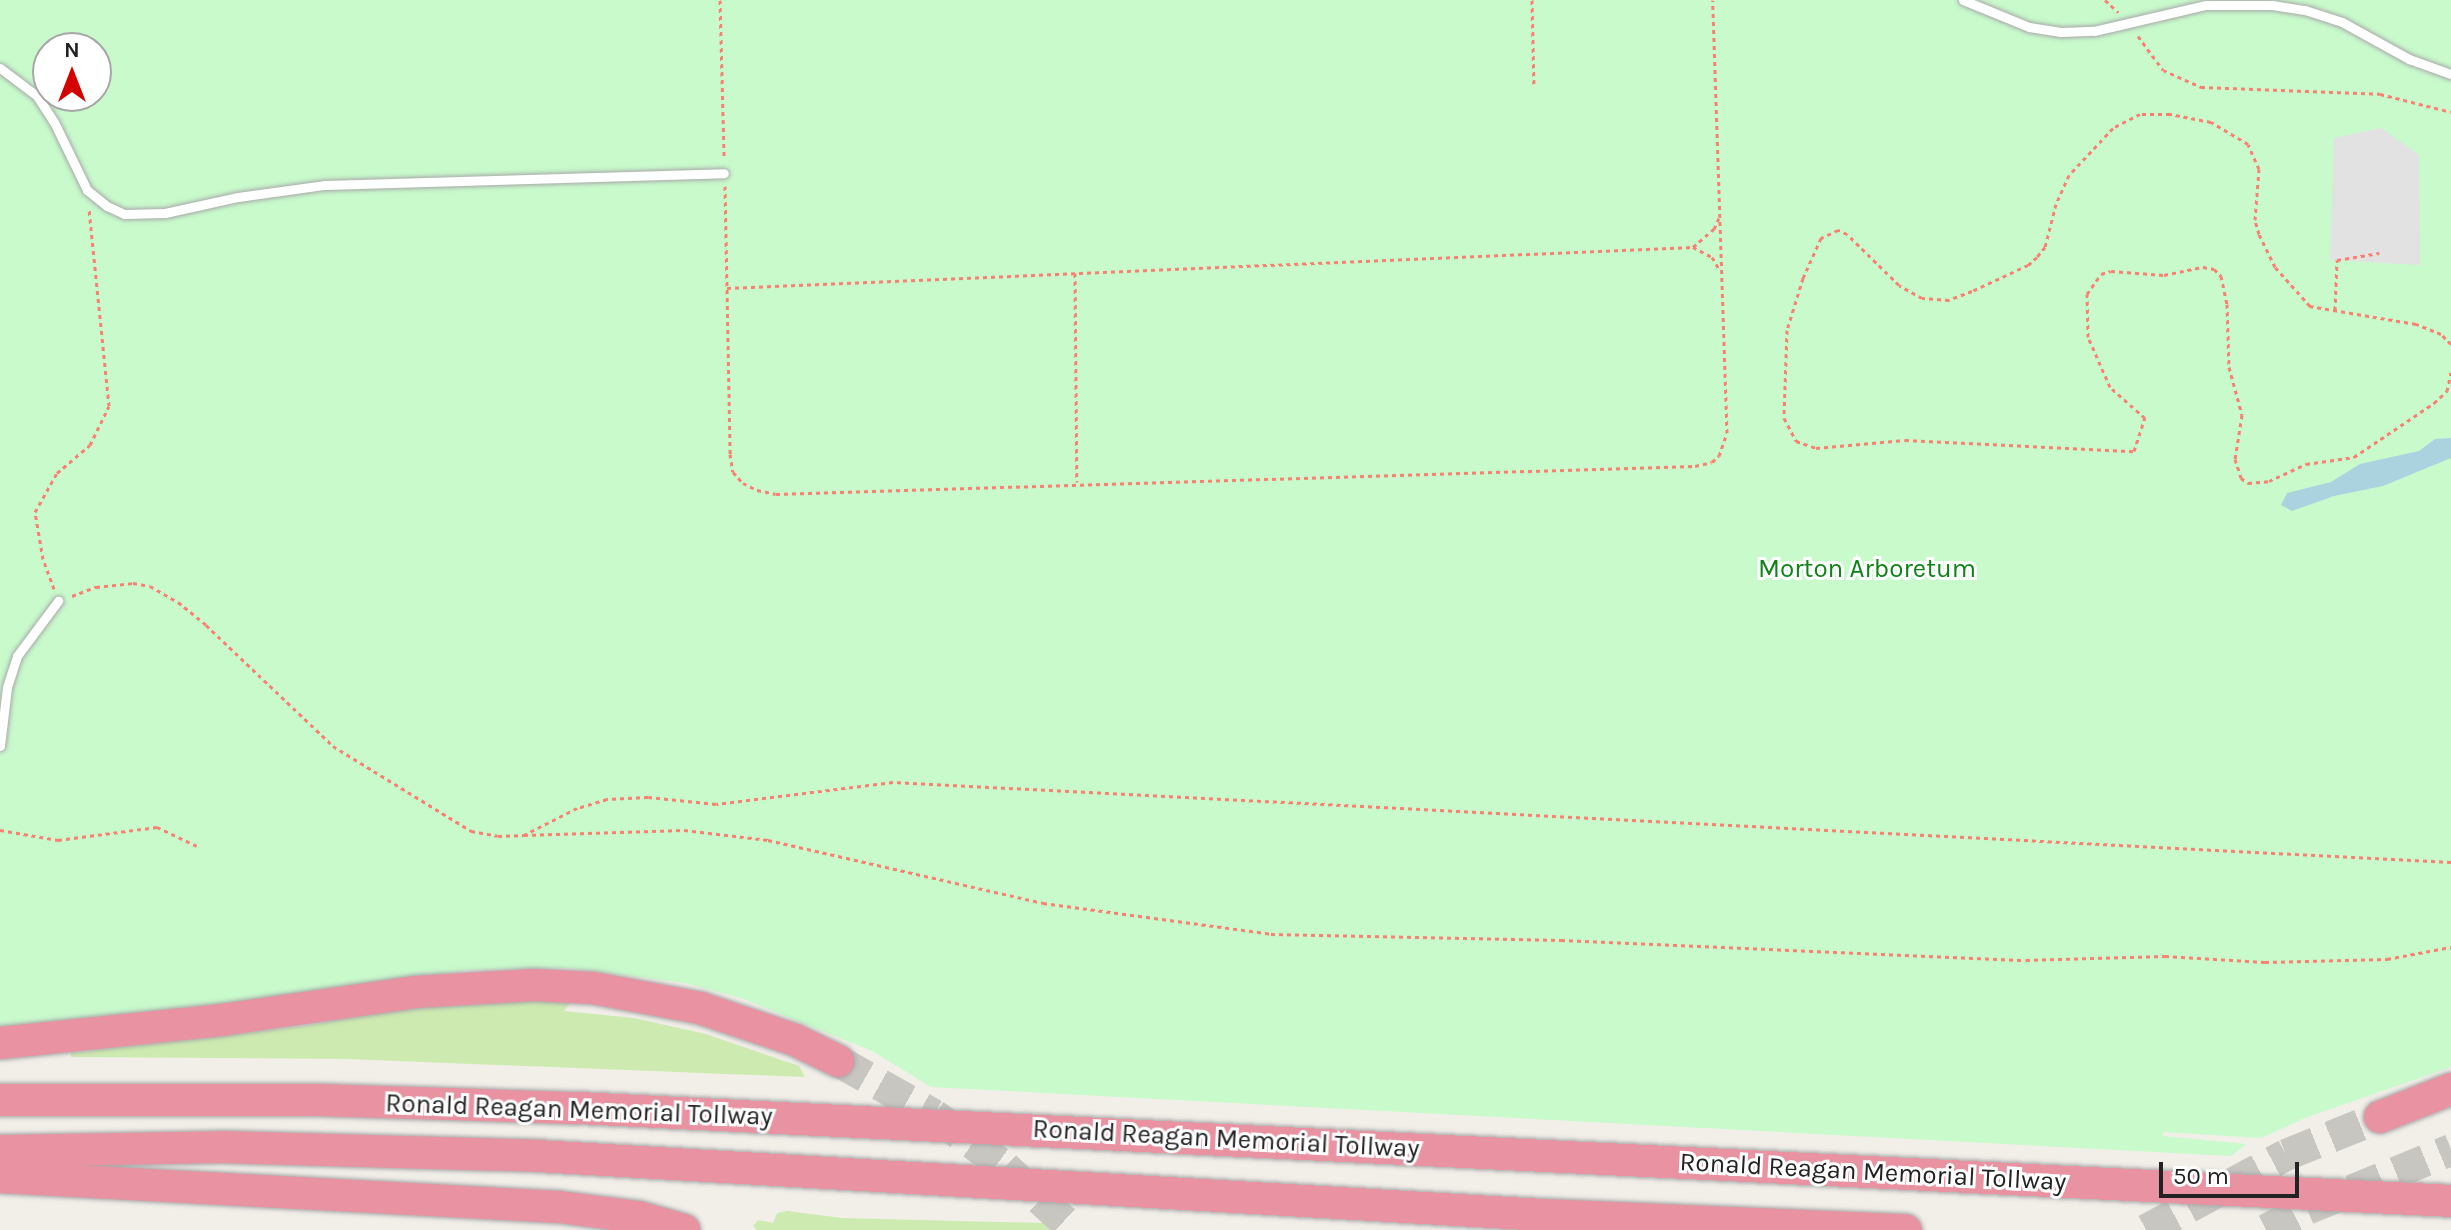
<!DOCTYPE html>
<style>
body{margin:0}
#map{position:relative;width:2451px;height:1230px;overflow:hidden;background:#f2efe9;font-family:Karla,sans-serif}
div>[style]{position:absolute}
.grass>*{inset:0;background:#cdebb0}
.park>*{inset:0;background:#c8facc}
.parking>*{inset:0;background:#e2e2e2}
.water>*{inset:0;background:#aad3df}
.motorway-tunnel>*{height:32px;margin-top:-16px;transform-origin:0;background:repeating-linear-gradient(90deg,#c8c6c1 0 32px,transparent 0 48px)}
.path>*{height:3px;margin-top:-1.5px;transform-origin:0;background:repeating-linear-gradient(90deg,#fa8072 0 4px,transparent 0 8px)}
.roads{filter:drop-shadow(0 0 2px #a9a9a9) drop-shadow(0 0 2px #a9a9a9)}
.service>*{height:9px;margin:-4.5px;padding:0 4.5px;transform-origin:4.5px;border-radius:4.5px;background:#fff}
.motorway>*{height:32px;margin:-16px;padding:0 16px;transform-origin:16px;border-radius:16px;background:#e892a2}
span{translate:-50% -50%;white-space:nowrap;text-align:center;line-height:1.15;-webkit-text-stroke:6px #fff;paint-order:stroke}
.park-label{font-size:26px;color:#0c8416}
.street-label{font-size:26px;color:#222}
.north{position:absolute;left:32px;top:32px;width:80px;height:80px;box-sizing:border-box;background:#fff;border:2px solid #a7a7a7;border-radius:50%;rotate:0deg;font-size:22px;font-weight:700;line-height:32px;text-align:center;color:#222}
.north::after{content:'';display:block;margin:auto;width:28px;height:36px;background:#d40000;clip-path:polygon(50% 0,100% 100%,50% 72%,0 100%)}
.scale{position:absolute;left:2159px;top:1162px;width:140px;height:36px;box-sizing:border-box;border:4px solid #222;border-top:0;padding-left:10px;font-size:24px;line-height:28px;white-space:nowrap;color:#222;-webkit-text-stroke:6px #fff;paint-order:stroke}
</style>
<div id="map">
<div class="grass">
<div style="clip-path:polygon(568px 994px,569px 1005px,564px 1011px,634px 1018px,706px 1034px,799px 1066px,805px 1077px,347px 1059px,71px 1057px,71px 1053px,305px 1026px,398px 1008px)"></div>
<div style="clip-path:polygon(787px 1211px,842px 1218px,1043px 1223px,1050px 1230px,757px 1230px,753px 1226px,758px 1220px,773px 1223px,777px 1213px)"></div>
</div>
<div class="park">
<div style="clip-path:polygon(evenodd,0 0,2451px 0,2451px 1067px,2305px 1118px,2261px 1138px,2163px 1132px,2163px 1136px,2246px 1144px,2231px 1156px,931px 1087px,872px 1051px,741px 998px,685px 983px,568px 968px,469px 970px,350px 989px,0 1031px,0 0,48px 48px,96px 48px,96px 96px,48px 96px,48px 48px)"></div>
</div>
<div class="parking">
<div style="clip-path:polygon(2381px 128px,2419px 155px,2420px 265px,2330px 260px,2334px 138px)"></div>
</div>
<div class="water">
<div style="clip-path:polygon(2451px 438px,2451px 458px,2383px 486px,2334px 496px,2292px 511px,2281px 505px,2287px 493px,2331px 482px,2360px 464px,2419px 451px,2435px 439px)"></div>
</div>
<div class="motorway-tunnel">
<div style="left:838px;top:1061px;width:110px;rotate:29.4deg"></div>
<div style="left:934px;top:1115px;width:88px;rotate:36.2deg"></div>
<div style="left:1005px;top:1167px;width:93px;rotate:42.4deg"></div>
<div style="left:2146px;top:1230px;width:159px;rotate:-28.2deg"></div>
<div style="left:2286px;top:1155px;width:101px;rotate:-22deg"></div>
<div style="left:2266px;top:1230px;width:46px;rotate:-27.1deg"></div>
<div style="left:2307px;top:1209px;width:156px;rotate:-22.3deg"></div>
</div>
<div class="path">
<div style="left:720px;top:0;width:158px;rotate:88.5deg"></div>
<div style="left:1532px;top:0;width:85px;rotate:88.7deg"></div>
<div style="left:2105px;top:0;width:18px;rotate:43deg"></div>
<div style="left:2138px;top:36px;width:42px;rotate:53.7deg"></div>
<div style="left:2163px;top:70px;width:42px;rotate:24.1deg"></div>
<div style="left:2201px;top:87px;width:179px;rotate:2.2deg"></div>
<div style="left:2380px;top:94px;width:73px;rotate:14.2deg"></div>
<div style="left:725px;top:186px;width:268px;rotate:88.9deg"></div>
<div style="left:730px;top:454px;width:18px;rotate:81deg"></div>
<div style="left:733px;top:472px;width:15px;rotate:48deg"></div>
<div style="left:743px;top:483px;width:16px;rotate:27deg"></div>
<div style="left:757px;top:490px;width:19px;rotate:12deg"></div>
<div style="left:776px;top:494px;width:919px;rotate:-1.75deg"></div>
<div style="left:1695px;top:466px;width:17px;rotate:-13deg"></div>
<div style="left:1712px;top:462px;width:9px;rotate:-41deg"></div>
<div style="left:1719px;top:456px;width:24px;rotate:-71deg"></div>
<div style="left:1727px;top:433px;width:433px;rotate:-91.9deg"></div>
<div style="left:1693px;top:247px;width:28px;rotate:-41deg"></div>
<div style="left:1714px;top:229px;width:12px;rotate:-66deg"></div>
<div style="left:1075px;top:273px;width:209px;rotate:89.5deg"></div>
<div style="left:727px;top:288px;width:967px;rotate:-2.43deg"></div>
<div style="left:1693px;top:247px;width:21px;rotate:28deg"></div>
<div style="left:1712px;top:257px;width:16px;rotate:60deg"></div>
<div style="left:2335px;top:310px;width:50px;rotate:-87.7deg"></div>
<div style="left:2337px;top:260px;width:43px;rotate:-9.5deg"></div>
<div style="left:2451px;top:344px;width:14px;rotate:-135deg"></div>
<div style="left:2441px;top:334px;width:27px;rotate:-158deg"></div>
<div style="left:2416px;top:324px;width:108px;rotate:-170.4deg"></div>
<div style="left:2310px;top:306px;width:52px;rotate:-131.9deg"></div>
<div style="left:2275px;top:267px;width:37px;rotate:-116deg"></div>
<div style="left:2259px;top:234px;width:15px;rotate:-106deg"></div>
<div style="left:2255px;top:220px;width:51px;rotate:-85.5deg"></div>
<div style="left:2259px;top:169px;width:27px;rotate:-114deg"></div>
<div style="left:2248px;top:144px;width:43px;rotate:-149.3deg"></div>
<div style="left:2211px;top:122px;width:42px;rotate:-169deg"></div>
<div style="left:2170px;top:114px;width:30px;rotate:180deg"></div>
<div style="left:2140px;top:114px;width:30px;rotate:153deg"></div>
<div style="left:2113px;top:128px;width:64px;rotate:133.1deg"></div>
<div style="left:2069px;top:175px;width:32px;rotate:114deg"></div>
<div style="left:2056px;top:204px;width:44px;rotate:104.3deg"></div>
<div style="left:2045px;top:247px;width:13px;rotate:129deg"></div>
<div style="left:2037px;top:257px;width:12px;rotate:138deg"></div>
<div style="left:2028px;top:265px;width:62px;rotate:155.1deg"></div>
<div style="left:1972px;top:291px;width:25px;rotate:159deg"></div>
<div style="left:1949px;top:300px;width:27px;rotate:-176deg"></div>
<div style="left:1922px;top:298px;width:26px;rotate:-151deg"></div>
<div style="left:1899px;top:285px;width:73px;rotate:-135.6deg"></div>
<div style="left:1847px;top:234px;width:10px;rotate:-156deg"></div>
<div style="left:1838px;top:230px;width:19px;rotate:155deg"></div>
<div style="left:1821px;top:238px;width:44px;rotate:114.2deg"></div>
<div style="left:1803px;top:278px;width:54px;rotate:107.1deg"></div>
<div style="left:1787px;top:330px;width:88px;rotate:92deg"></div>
<div style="left:1784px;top:418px;width:26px;rotate:62deg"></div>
<div style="left:1796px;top:441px;width:21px;rotate:19deg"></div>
<div style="left:1816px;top:448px;width:89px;rotate:-5.1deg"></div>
<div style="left:1905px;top:440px;width:229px;rotate:2.8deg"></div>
<div style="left:2134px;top:451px;width:35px;rotate:-72deg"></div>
<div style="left:2145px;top:418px;width:47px;rotate:-138.5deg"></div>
<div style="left:2110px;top:387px;width:55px;rotate:-113.7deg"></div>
<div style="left:2088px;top:337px;width:43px;rotate:-91.3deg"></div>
<div style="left:2087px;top:294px;width:24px;rotate:-55deg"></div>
<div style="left:2101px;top:274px;width:10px;rotate:-17deg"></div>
<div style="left:2111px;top:271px;width:53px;rotate:4.3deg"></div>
<div style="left:2164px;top:275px;width:40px;rotate:-12deg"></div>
<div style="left:2203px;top:267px;width:11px;rotate:10deg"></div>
<div style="left:2214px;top:269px;width:10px;rotate:45deg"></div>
<div style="left:2221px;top:276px;width:29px;rotate:78deg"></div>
<div style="left:2227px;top:304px;width:63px;rotate:88.2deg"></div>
<div style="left:2229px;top:367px;width:50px;rotate:74.8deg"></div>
<div style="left:2242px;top:415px;width:45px;rotate:99deg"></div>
<div style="left:2235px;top:459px;width:20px;rotate:72deg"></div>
<div style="left:2241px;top:478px;width:9px;rotate:36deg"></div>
<div style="left:2248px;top:483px;width:21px;rotate:-5deg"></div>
<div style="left:2269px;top:481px;width:41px;rotate:-24.7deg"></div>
<div style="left:2306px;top:464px;width:49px;rotate:-8.3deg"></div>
<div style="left:2354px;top:457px;width:97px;rotate:-34deg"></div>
<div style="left:2434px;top:403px;width:18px;rotate:-43deg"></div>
<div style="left:2447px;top:391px;width:19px;rotate:-78deg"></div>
<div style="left:54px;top:589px;width:32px;rotate:-110deg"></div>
<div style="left:43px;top:559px;width:48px;rotate:-99.7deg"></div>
<div style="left:35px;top:512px;width:45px;rotate:-60.6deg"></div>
<div style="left:57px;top:473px;width:43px;rotate:-40.3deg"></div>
<div style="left:90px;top:445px;width:43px;rotate:-64deg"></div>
<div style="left:109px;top:406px;width:198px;rotate:-95.8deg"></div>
<div style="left:72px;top:596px;width:26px;rotate:-21deg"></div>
<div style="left:96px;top:587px;width:37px;rotate:-6deg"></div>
<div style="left:133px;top:583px;width:17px;rotate:10deg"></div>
<div style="left:150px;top:586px;width:32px;rotate:30deg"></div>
<div style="left:178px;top:602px;width:36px;rotate:39deg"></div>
<div style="left:206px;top:625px;width:175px;rotate:43.6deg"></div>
<div style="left:333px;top:746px;width:162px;rotate:31.6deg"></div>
<div style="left:471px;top:831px;width:27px;rotate:10deg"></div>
<div style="left:498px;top:836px;width:26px;rotate:-2deg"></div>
<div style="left:0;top:830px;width:59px;rotate:9.8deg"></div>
<div style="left:58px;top:840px;width:100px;rotate:-7.5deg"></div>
<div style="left:157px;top:827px;width:44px;rotate:25.4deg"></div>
<div style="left:2451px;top:862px;width:1560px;rotate:-177.06deg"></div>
<div style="left:893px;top:782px;width:178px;rotate:172.9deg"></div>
<div style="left:716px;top:804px;width:68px;rotate:-174.1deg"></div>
<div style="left:648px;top:797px;width:41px;rotate:177.2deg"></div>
<div style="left:607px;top:799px;width:31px;rotate:163deg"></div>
<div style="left:577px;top:808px;width:59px;rotate:153deg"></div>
<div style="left:524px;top:835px;width:160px;rotate:-1.8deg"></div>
<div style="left:684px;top:830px;width:85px;rotate:6.8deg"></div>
<div style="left:768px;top:840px;width:282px;rotate:12.9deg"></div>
<div style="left:1043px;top:903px;width:230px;rotate:7.7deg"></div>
<div style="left:1271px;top:934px;width:290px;rotate:1.2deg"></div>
<div style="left:1561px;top:940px;width:465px;rotate:2.5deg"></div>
<div style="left:2026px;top:960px;width:139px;rotate:-1.6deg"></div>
<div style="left:2165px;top:956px;width:100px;rotate:3.4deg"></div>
<div style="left:2265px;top:962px;width:122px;rotate:-1.4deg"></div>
<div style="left:2387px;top:959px;width:65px;rotate:-10.6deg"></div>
</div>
<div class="roads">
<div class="service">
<div style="left:1963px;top:0;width:71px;rotate:22.2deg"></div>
<div style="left:2029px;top:27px;width:32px;rotate:9deg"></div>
<div style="left:2061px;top:32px;width:33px;rotate:-2deg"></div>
<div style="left:2094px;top:31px;width:115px;rotate:-13.1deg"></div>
<div style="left:2206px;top:5px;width:66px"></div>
<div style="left:2272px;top:5px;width:33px;rotate:9deg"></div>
<div style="left:2305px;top:10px;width:39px;rotate:18deg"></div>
<div style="left:2342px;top:22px;width:77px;rotate:28.9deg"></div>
<div style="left:2409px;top:59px;width:45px;rotate:19.7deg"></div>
<div style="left:0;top:68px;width:46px;rotate:37.1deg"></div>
<div style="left:37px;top:96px;width:31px;rotate:57deg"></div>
<div style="left:54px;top:122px;width:76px;rotate:64.1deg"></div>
<div style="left:87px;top:190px;width:26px;rotate:39deg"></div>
<div style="left:107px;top:206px;width:19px;rotate:25deg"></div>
<div style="left:124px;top:214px;width:41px;rotate:-1.4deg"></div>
<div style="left:165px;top:213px;width:75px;rotate:-12.4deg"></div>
<div style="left:238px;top:197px;width:88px;rotate:-7.9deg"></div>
<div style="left:325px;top:185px;width:399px;rotate:-1.7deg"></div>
<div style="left:0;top:746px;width:59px;rotate:-83.2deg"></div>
<div style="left:7px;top:687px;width:33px;rotate:-72deg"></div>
<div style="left:17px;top:656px;width:69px;rotate:-53.3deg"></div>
</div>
<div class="motorway">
<div style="left:0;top:1043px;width:222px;rotate:-5.9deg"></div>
<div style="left:221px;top:1020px;width:196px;rotate:-8.2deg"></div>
<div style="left:415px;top:992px;width:119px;rotate:-3.4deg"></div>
<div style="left:534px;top:985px;width:59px;rotate:2.9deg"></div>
<div style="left:593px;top:988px;width:109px;rotate:10.6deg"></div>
<div style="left:700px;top:1008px;width:100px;rotate:18.6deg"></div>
<div style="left:795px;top:1040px;width:48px;rotate:26deg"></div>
<div style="left:0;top:1100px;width:318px"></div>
<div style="left:318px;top:1100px;width:260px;rotate:1.8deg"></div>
<div style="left:578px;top:1108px;width:1875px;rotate:2.84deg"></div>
<div style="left:2380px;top:1117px;width:76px;rotate:-21.5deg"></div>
<div style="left:0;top:1151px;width:222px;rotate:-1deg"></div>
<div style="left:222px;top:1147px;width:316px;rotate:1.6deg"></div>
<div style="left:538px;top:1156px;width:1006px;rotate:3.36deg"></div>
<div style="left:1542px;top:1215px;width:364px;rotate:2.4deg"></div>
<div style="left:0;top:1177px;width:560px;rotate:3.07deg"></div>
<div style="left:559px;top:1207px;width:80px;rotate:7.2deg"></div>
<div style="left:638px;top:1217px;width:48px;rotate:15.8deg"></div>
</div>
</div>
<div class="park-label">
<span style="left:1867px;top:569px">Morton Arboretum</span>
</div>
<div class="street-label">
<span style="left:579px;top:1110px;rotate:2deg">Ronald Reagan Memorial Tollway</span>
<span style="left:1226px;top:1139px;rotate:3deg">Ronald Reagan Memorial Tollway</span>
<span style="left:1873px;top:1172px;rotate:3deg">Ronald Reagan Memorial Tollway</span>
</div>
<div class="north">N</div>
<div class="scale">50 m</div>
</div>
